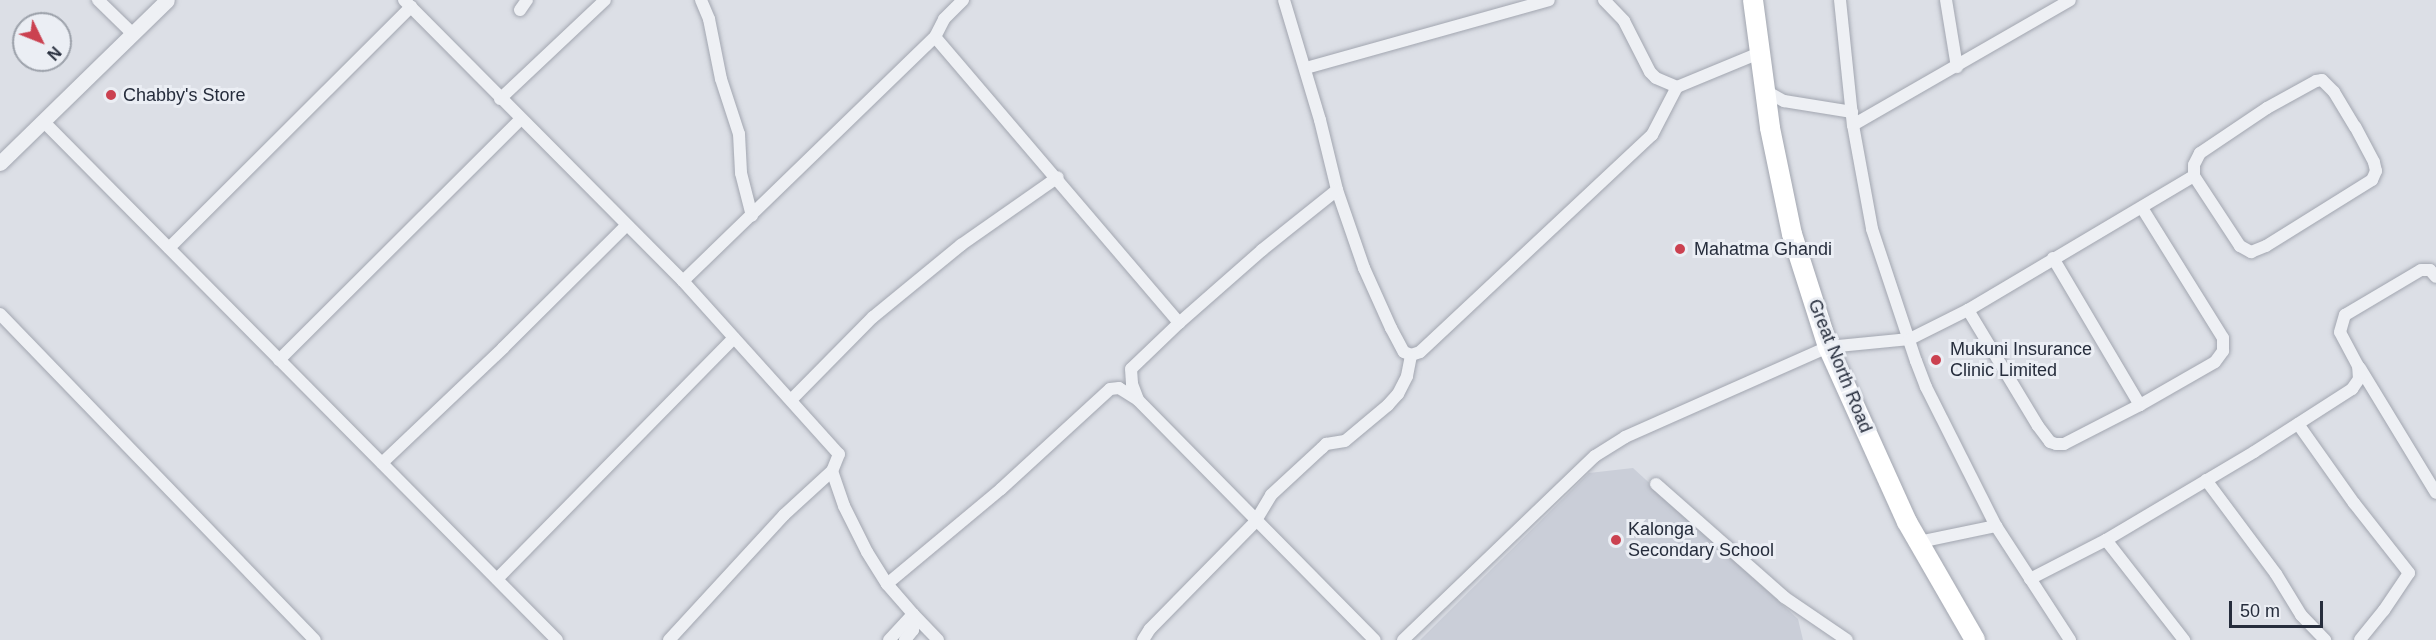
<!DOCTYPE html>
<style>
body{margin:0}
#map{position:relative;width:2436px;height:640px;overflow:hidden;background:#dcdfe6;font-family:Arial,sans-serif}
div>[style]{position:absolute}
.built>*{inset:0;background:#caced8}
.roads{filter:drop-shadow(0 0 2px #a2a6b0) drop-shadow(0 0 2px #a2a6b0)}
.minor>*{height:12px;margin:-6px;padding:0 6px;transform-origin:6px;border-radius:6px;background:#eef0f4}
.tertiary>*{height:15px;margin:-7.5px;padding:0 7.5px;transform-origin:7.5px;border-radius:7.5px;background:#eef0f4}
.trunk>*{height:20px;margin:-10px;padding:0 10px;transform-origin:10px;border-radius:10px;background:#fff}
.dots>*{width:16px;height:16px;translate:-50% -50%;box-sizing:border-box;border:3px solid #ebeef4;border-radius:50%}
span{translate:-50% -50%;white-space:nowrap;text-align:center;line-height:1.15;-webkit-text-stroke:6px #ebeef4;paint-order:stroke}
.poi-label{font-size:18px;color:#262d3c}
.left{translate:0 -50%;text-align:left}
.street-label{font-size:18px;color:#262d3c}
.north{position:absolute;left:12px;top:12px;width:60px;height:60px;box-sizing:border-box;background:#ebeef4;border:2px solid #9ca1aa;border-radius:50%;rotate:133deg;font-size:16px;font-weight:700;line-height:24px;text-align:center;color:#262d3c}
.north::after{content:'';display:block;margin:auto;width:21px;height:27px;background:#cb4150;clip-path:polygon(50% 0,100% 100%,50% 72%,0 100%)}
.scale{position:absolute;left:2229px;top:601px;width:94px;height:27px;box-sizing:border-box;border:3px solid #262d3c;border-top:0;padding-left:8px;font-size:18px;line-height:21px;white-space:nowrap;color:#262d3c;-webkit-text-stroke:4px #ebeef4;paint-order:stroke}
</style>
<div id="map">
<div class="built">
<div style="clip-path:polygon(1633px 468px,1798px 619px,1803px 640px,1420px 640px,1589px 473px)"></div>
</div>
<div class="roads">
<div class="minor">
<div style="left:98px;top:0;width:49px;rotate:44.2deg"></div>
<div style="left:404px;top:0;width:396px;rotate:45.2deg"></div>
<div style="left:683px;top:281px;width:233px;rotate:48deg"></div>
<div style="left:839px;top:454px;width:18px;rotate:112deg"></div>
<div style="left:832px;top:471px;width:65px;rotate:137.5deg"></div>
<div style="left:784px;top:515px;width:170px;rotate:132.6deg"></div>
<div style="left:701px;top:0;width:21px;rotate:67deg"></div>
<div style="left:709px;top:19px;width:61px;rotate:78.7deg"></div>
<div style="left:721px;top:79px;width:58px;rotate:71.9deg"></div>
<div style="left:739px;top:134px;width:39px;rotate:87deg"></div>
<div style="left:741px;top:173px;width:44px;rotate:75.7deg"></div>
<div style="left:1284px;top:0;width:125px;rotate:73.3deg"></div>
<div style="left:1320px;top:120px;width:72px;rotate:76.3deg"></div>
<div style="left:1337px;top:190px;width:83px;rotate:70.9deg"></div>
<div style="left:1364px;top:268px;width:66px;rotate:65.8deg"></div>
<div style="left:1391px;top:328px;width:27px;rotate:62deg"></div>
<div style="left:1404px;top:352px;width:8px;rotate:23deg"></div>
<div style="left:1411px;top:355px;width:9px;rotate:-18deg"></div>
<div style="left:1420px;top:352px;width:318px;rotate:-43.1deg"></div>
<div style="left:1652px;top:135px;width:54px;rotate:-62.5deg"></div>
<div style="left:1677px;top:87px;width:89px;rotate:-22.5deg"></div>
<div style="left:1604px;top:0;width:29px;rotate:46deg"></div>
<div style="left:1624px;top:21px;width:57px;rotate:63deg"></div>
<div style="left:1650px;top:72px;width:8px;rotate:45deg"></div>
<div style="left:1656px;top:78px;width:23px;rotate:23deg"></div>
<div style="left:1840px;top:0;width:126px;rotate:84.1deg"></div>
<div style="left:1853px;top:125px;width:106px;rotate:79.6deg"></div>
<div style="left:1872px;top:229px;width:139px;rotate:71.6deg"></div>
<div style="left:1916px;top:361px;width:28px;rotate:69deg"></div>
<div style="left:1926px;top:387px;width:156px;rotate:63.3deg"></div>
<div style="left:1996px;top:526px;width:136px;rotate:57deg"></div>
<div style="left:1946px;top:0;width:68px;rotate:80.7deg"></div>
<div style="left:520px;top:10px;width:12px;rotate:-55deg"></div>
<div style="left:935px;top:37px;width:376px;rotate:49.5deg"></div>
<div style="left:1179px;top:323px;width:111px;rotate:-41.3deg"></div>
<div style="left:1262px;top:250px;width:96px;rotate:-38.7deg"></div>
<div style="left:1306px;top:68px;width:252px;rotate:-15.6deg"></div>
<div style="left:1764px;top:90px;width:23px;rotate:29deg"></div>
<div style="left:1784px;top:101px;width:69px;rotate:9.2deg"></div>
<div style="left:500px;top:99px;width:144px;rotate:-43.3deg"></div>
<div style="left:44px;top:122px;width:729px;rotate:45.28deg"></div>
<div style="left:1853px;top:125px;width:250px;rotate:-29.9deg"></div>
<div style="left:169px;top:248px;width:342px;rotate:-44.9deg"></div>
<div style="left:2053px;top:258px;width:171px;rotate:59.4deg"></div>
<div style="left:683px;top:281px;width:351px;rotate:-44.1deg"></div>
<div style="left:935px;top:37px;width:20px;rotate:-63deg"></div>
<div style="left:944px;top:19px;width:27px;rotate:-45deg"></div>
<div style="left:1968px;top:310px;width:135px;rotate:58.9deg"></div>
<div style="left:2038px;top:426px;width:20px;rotate:53deg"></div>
<div style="left:2050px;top:442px;width:6px;rotate:18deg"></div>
<div style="left:2056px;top:444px;width:8px"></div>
<div style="left:2064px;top:444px;width:85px;rotate:-27.2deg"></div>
<div style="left:2140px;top:405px;width:86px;rotate:-29.8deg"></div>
<div style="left:2215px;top:362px;width:14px;rotate:-54deg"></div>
<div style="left:2223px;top:351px;width:13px;rotate:-90deg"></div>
<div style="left:2223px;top:338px;width:153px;rotate:-121.9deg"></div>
<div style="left:0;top:314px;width:453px;rotate:46deg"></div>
<div style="left:1179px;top:323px;width:66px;rotate:136.2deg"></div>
<div style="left:1131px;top:369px;width:15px;rotate:86deg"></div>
<div style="left:1132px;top:384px;width:17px;rotate:69deg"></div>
<div style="left:1138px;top:400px;width:337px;rotate:45.4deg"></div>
<div style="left:279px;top:360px;width:340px;rotate:-44.9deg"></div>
<div style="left:2360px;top:368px;width:146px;rotate:58.7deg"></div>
<div style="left:792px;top:399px;width:115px;rotate:-45.4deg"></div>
<div style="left:873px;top:317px;width:114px;rotate:-39.3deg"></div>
<div style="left:961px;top:245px;width:118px;rotate:-35deg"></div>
<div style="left:2298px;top:424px;width:97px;rotate:54.7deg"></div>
<div style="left:2354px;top:503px;width:89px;rotate:51.8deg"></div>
<div style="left:2409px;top:573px;width:45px;rotate:124deg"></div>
<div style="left:2384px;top:610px;width:38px;rotate:129deg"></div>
<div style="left:382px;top:463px;width:167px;rotate:-43.5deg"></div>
<div style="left:503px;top:348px;width:173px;rotate:-44.8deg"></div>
<div style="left:832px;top:471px;width:37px;rotate:71deg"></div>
<div style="left:844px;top:506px;width:51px;rotate:63.4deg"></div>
<div style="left:867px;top:552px;width:38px;rotate:58deg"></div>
<div style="left:887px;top:584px;width:40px;rotate:49deg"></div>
<div style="left:913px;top:614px;width:16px;rotate:90deg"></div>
<div style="left:913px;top:630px;width:13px;rotate:129deg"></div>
<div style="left:2206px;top:480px;width:117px;rotate:53.3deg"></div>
<div style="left:2276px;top:574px;width:48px;rotate:58.6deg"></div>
<div style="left:2301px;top:615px;width:35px;rotate:46deg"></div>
<div style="left:1656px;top:484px;width:171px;rotate:41.4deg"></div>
<div style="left:1784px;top:597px;width:76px;rotate:34.3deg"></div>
<div style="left:2106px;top:540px;width:127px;rotate:52deg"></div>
<div style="left:1919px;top:542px;width:79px;rotate:-11.7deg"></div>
<div style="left:497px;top:579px;width:338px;rotate:-45.5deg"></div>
<div style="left:2030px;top:579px;width:85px;rotate:-27.2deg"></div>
<div style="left:2106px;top:540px;width:172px;rotate:-30.7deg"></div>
<div style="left:2254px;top:452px;width:117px;rotate:-32.7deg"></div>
<div style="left:2352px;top:389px;width:12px;rotate:-55deg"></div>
<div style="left:2359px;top:379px;width:13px;rotate:-94deg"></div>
<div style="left:2358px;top:366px;width:38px;rotate:-118deg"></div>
<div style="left:2340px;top:332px;width:18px;rotate:-74deg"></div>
<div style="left:2345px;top:315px;width:88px;rotate:-30.6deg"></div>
<div style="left:2421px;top:270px;width:9px"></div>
<div style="left:2430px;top:270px;width:9px;rotate:49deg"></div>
<div style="left:887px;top:584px;width:148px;rotate:-39.8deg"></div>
<div style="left:1001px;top:489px;width:148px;rotate:-42.5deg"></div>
<div style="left:1110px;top:389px;width:9px;rotate:-6deg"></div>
<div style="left:1119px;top:388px;width:22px;rotate:32deg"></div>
<div style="left:889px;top:640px;width:35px;rotate:-47deg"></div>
<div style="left:913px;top:614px;width:36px;rotate:46deg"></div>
<div style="left:1143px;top:640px;width:13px;rotate:-58deg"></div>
<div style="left:1150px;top:629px;width:150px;rotate:-45.5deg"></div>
<div style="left:1255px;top:522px;width:31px;rotate:-59deg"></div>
<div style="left:1271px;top:495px;width:69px;rotate:-42.7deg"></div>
<div style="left:1322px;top:448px;width:6px;rotate:-45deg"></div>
<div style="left:1326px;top:444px;width:19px;rotate:-9deg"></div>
<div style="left:1345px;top:441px;width:56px;rotate:-39.9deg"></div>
<div style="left:1388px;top:405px;width:15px;rotate:-48deg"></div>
<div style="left:1398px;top:394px;width:20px;rotate:-63deg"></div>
<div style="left:1407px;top:376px;width:21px;rotate:-79deg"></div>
<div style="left:1403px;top:640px;width:266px;rotate:-43.8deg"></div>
<div style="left:1595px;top:456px;width:36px;rotate:-32deg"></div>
<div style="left:1625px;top:437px;width:222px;rotate:-23.9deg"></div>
<div style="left:1828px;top:347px;width:82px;rotate:-5.6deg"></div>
<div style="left:1910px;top:339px;width:65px;rotate:-26.6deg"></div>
<div style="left:1968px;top:310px;width:263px;rotate:-30.7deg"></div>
<div style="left:2194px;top:176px;width:84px;rotate:56.7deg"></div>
<div style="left:2240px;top:246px;width:13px;rotate:29deg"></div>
<div style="left:2251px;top:252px;width:16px;rotate:-22deg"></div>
<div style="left:2266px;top:246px;width:125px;rotate:-31.9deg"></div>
<div style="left:2372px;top:180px;width:10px;rotate:-66deg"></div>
<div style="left:2376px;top:171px;width:9px;rotate:-103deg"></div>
<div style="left:2374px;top:162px;width:40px;rotate:-118deg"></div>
<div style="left:2355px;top:127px;width:41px;rotate:-121deg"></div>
<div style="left:2334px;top:92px;width:17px;rotate:-135deg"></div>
<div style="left:2322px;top:80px;width:6px;rotate:171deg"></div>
<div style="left:2316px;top:81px;width:56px;rotate:151.1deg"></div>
<div style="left:2267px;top:108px;width:81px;rotate:146.1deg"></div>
<div style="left:2200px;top:153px;width:13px;rotate:117deg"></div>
<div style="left:2194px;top:165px;width:11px;rotate:90deg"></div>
</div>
<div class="tertiary">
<div style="left:0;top:163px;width:233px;rotate:-44.3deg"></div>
</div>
<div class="trunk">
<div style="left:1753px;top:0;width:129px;rotate:82.4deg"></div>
<div style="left:1770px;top:128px;width:108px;rotate:78.3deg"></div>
<div style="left:1792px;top:234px;width:119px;rotate:72.3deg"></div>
<div style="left:1828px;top:347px;width:192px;rotate:65.7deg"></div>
<div style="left:1907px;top:522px;width:136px;rotate:60deg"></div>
</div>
</div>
<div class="dots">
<div style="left:111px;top:95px;background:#cb4150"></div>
<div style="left:1680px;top:249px;background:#cb4150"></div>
<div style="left:1936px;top:360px;background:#cb4150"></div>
<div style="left:1616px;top:540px;background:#cb4150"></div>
</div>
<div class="poi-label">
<span class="left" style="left:123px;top:95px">Chabby's Store</span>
<span class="left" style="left:1694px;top:249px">Mahatma Ghandi</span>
<span class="left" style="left:1950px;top:360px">Mukuni Insurance<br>Clinic Limited</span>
<span class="left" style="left:1628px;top:540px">Kalonga<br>Secondary School</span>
</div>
<div class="street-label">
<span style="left:1840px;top:366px;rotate:68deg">Great North Road</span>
</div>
<div class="north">N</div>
<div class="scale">50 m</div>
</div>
